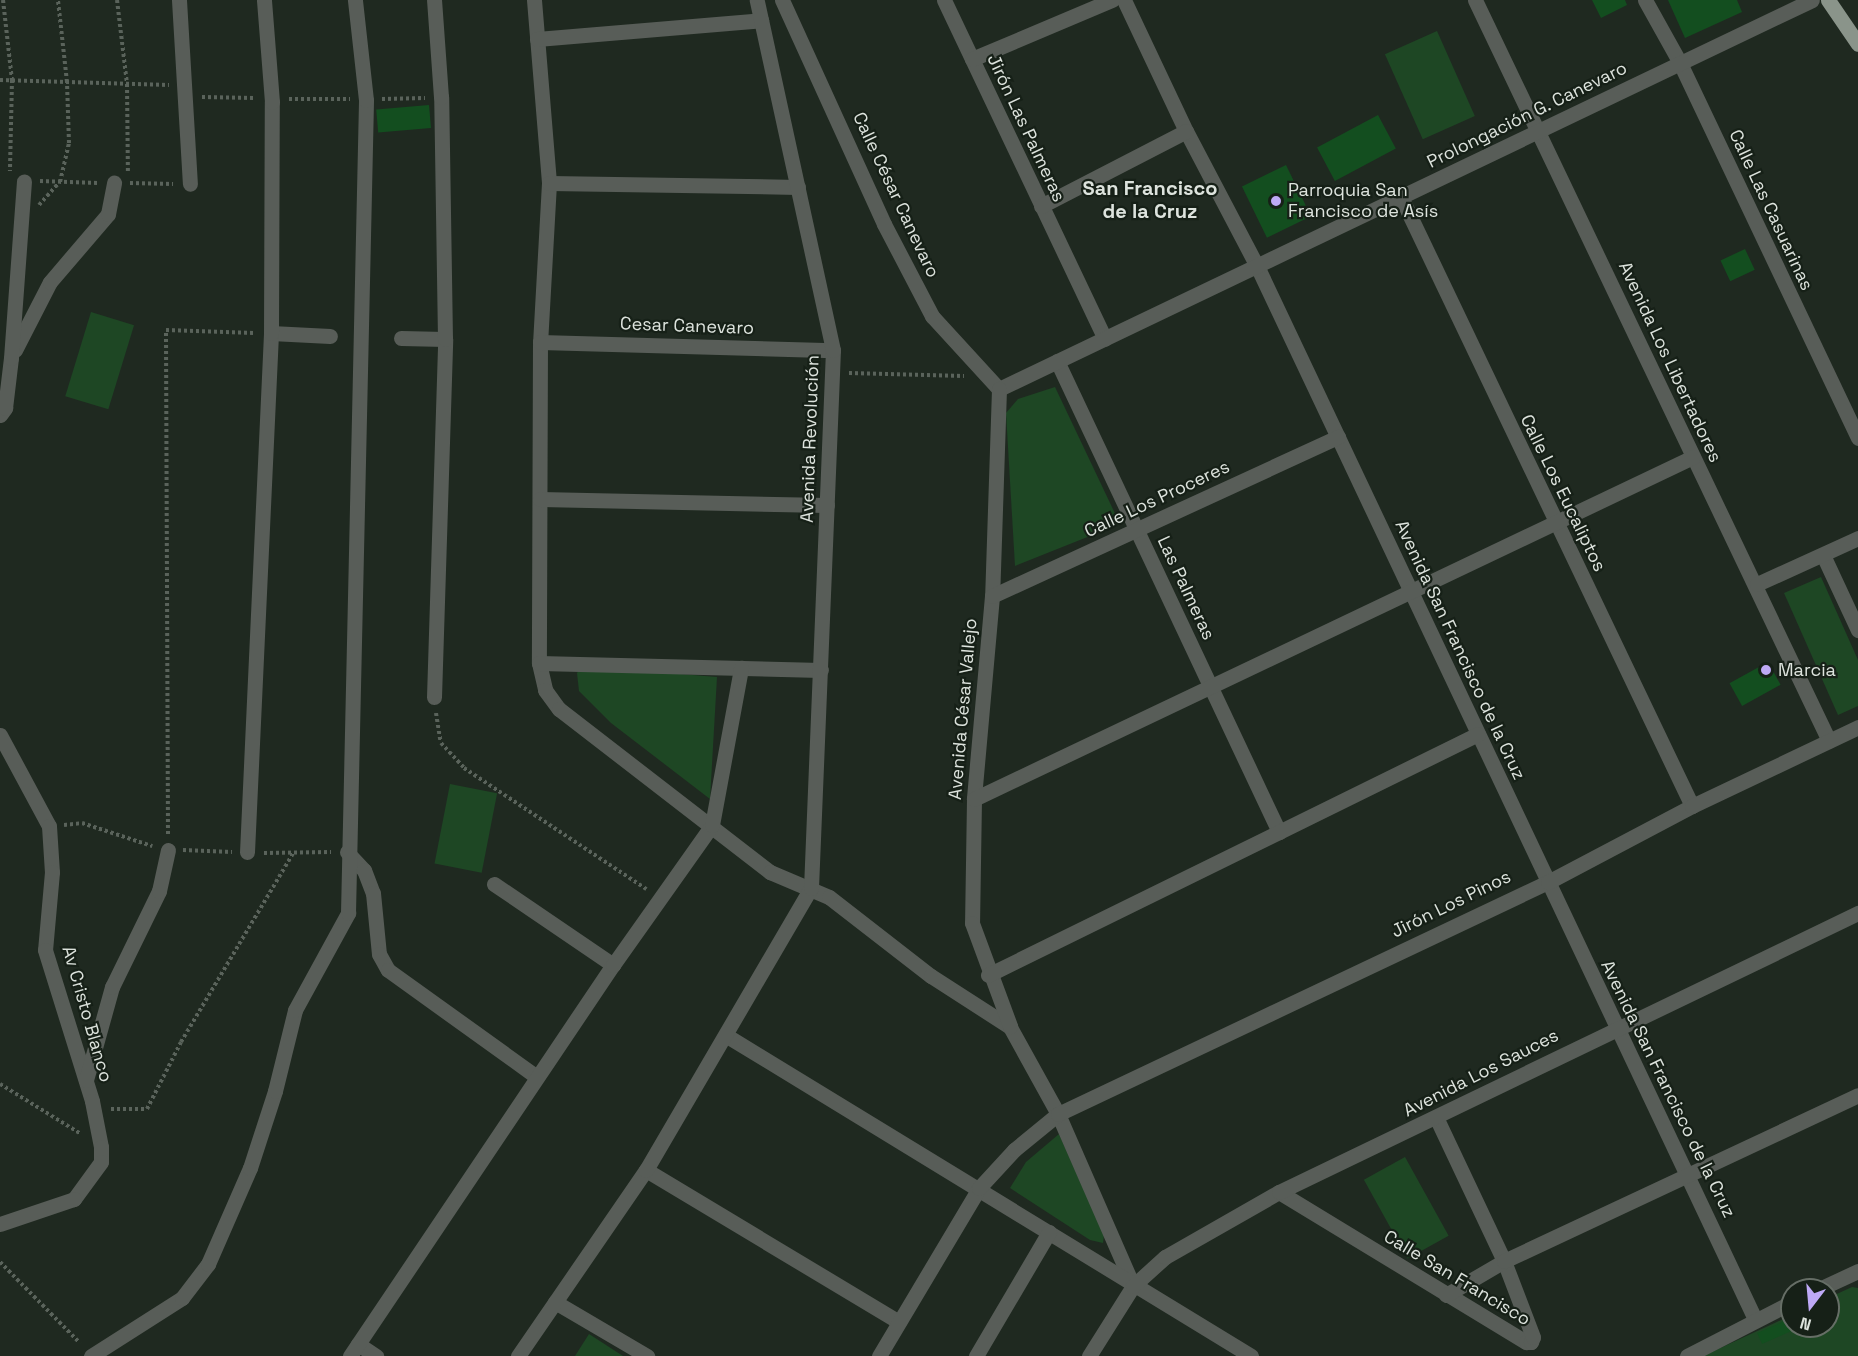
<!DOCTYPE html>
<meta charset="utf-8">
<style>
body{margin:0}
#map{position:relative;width:1858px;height:1356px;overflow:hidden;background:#1f2920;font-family:"Space Grotesk",sans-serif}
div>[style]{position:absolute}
.green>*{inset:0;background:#1e4724;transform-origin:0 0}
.building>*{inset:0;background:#134e1f;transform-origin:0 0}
.path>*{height:4px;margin-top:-2px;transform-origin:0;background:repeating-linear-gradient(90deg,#5a635b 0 3px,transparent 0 6px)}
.minor>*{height:15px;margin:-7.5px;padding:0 7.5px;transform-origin:7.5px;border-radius:7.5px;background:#585d58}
.major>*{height:15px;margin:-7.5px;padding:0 7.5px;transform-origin:7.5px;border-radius:7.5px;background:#8a948a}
.dots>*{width:16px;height:16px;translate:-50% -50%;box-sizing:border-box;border:3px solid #162017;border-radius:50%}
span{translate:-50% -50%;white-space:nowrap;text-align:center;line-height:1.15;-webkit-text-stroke:4.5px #162017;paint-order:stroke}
.street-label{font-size:18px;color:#dde3dd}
.poi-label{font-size:18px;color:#dde3dd}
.left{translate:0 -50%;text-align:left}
.neighbourhood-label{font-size:20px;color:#dde3dd;font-weight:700}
.north{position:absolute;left:1780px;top:1278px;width:60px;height:60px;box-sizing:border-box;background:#162017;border:2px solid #666e66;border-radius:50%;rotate:196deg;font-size:16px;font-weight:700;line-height:24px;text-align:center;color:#dde3dd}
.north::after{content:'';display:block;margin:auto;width:21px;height:27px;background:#bea9f5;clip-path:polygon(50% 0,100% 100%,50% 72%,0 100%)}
</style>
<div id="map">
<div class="green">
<div style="left:1437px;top:31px;width:93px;height:57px;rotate:66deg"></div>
<div style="left:91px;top:312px;width:45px;height:88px;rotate:17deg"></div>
<div style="clip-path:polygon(1055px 387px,1120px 524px,1015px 566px,1006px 413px,1018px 399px)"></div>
<div style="clip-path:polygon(1821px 577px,1858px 660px,1858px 706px,1838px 715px,1784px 593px)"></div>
<div style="clip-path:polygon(582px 666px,717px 677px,710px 799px,611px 723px,579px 691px,577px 673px)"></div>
<div style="left:450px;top:784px;width:48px;height:81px;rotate:11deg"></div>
<div style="clip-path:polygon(1059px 1134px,1104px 1235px,1103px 1243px,1090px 1240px,1010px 1188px,1026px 1162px)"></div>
<div style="left:1405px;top:1157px;width:90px;height:47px;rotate:61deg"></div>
<div style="clip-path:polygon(1852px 1287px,1858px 1288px,1858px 1356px,1703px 1356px,1792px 1315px,1792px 1326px,1828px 1326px,1828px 1298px)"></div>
<div style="clip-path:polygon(589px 1334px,623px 1356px,575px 1356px)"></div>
</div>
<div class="building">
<div style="clip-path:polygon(1592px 0,1625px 0,1627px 5px,1601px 18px)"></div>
<div style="clip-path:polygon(1668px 0,1737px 0,1742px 12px,1685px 38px)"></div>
<div style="left:429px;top:105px;width:23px;height:53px;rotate:85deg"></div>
<div style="left:1378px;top:115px;width:38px;height:69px;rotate:62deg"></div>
<div style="left:1286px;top:165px;width:57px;height:49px;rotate:64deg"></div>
<div style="left:1745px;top:249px;width:23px;height:27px;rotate:65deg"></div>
<div style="left:1768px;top:662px;width:26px;height:44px;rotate:61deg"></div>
<div style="left:1791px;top:1318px;width:12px;height:37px;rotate:66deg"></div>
</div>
<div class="path">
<div style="left:3px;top:0;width:81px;rotate:83.6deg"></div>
<div style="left:12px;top:80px;width:91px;rotate:91.3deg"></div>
<div style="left:117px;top:0;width:85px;rotate:83.2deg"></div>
<div style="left:127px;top:84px;width:89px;rotate:89.4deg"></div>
<div style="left:0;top:80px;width:169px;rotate:1.7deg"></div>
<div style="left:202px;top:97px;width:52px;rotate:1.1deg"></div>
<div style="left:289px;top:99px;width:61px"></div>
<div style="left:382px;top:99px;width:43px;rotate:-1.3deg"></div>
<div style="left:40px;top:181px;width:58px;rotate:2deg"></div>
<div style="left:130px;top:183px;width:43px;rotate:1.3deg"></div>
<div style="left:39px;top:205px;width:31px;rotate:-48deg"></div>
<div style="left:60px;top:182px;width:40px;rotate:-77deg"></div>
<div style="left:69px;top:143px;width:61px;rotate:-91.9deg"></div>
<div style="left:67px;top:82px;width:82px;rotate:-96.3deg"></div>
<div style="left:849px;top:373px;width:115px;rotate:1.5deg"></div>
<div style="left:436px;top:713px;width:30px;rotate:81deg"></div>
<div style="left:441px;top:743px;width:34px;rotate:47deg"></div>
<div style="left:464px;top:768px;width:219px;rotate:33.6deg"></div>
<div style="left:64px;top:825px;width:18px;rotate:-6deg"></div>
<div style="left:82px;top:823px;width:74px;rotate:18.2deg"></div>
<div style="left:168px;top:834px;width:504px;rotate:-90.23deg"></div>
<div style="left:166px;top:330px;width:88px;rotate:2deg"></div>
<div style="left:183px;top:850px;width:49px;rotate:2.3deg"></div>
<div style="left:264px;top:853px;width:67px;rotate:-0.9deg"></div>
<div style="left:0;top:1084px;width:95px;rotate:31.7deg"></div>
<div style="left:111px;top:1109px;width:36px"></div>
<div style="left:147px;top:1109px;width:75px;rotate:-63.1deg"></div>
<div style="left:181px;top:1042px;width:221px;rotate:-59.3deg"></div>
<div style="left:0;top:1262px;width:114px;rotate:45.4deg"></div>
</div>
<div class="minor">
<div style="left:179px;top:0;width:184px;rotate:86.6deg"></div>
<div style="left:534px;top:0;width:184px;rotate:85.3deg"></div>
<div style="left:549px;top:183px;width:159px;rotate:93.2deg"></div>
<div style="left:540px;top:342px;width:321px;rotate:90.2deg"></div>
<div style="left:539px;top:663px;width:28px;rotate:77deg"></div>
<div style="left:545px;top:690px;width:24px;rotate:54deg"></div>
<div style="left:559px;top:709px;width:267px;rotate:37.7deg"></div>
<div style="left:770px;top:872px;width:64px;rotate:23deg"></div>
<div style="left:829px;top:897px;width:129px;rotate:37.8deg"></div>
<div style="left:931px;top:976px;width:94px;rotate:32.8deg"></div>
<div style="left:1010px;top:1027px;width:99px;rotate:61.1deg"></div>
<div style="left:1058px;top:1114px;width:188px;rotate:66.4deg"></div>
<div style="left:782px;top:0;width:246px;rotate:65.5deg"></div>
<div style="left:884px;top:224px;width:104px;rotate:62.4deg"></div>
<div style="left:932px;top:316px;width:99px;rotate:47.5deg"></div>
<div style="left:944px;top:0;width:375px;rotate:64.6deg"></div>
<div style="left:1124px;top:0;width:145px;rotate:64.7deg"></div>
<div style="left:1186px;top:131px;width:153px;rotate:62.3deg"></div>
<div style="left:1257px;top:266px;width:1165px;rotate:64.69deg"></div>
<div style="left:1475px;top:0;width:821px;rotate:64.46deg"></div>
<div style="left:1645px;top:0;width:72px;rotate:60.9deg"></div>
<div style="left:1680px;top:63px;width:415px;rotate:64.6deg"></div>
<div style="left:537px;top:39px;width:225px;rotate:-4.8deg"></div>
<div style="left:972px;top:59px;width:152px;rotate:-22.9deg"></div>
<div style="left:549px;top:183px;width:249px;rotate:0.9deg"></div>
<div style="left:1401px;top:197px;width:675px;rotate:64.46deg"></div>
<div style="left:1041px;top:206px;width:163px;rotate:-27.3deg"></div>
<div style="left:271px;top:333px;width:59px;rotate:2.9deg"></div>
<div style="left:401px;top:338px;width:44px;rotate:1.3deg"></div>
<div style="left:540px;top:342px;width:293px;rotate:1.6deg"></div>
<div style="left:15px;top:350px;width:76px;rotate:-62.8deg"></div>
<div style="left:50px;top:282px;width:89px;rotate:-49.5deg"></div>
<div style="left:108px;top:214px;width:32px;rotate:-79deg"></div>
<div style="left:1057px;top:361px;width:521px;rotate:64.76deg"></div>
<div style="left:999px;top:389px;width:901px;rotate:-25.57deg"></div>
<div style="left:999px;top:389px;width:207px;rotate:91.9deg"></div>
<div style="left:992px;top:596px;width:204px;rotate:95.1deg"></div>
<div style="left:974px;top:799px;width:124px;rotate:90.9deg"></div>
<div style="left:972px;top:923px;width:110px;rotate:69.7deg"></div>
<div style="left:0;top:415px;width:9px;rotate:-54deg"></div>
<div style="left:5px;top:408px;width:50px;rotate:-83.2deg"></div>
<div style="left:11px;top:358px;width:177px;rotate:-85.8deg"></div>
<div style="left:540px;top:499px;width:287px;rotate:1.2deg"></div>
<div style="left:1823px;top:555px;width:83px;rotate:65deg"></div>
<div style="left:1757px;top:584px;width:111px;rotate:-24.5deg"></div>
<div style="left:992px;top:596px;width:381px;rotate:-24.7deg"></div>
<div style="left:539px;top:663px;width:282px;rotate:1.4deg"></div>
<div style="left:434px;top:697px;width:358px;rotate:-88.2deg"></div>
<div style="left:445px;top:339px;width:242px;rotate:-90.9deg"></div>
<div style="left:441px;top:97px;width:97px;rotate:-94.1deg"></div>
<div style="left:0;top:735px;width:103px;rotate:61.7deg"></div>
<div style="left:49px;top:826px;width:46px;rotate:86.3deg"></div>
<div style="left:52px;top:872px;width:78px;rotate:95.1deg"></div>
<div style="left:45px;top:950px;width:158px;rotate:72.7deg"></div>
<div style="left:92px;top:1101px;width:47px;rotate:78.9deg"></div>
<div style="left:101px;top:1147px;width:15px;rotate:90deg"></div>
<div style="left:101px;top:1162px;width:46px;rotate:126.1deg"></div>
<div style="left:74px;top:1199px;width:78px;rotate:161.3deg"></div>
<div style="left:974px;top:799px;width:796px;rotate:-25.44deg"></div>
<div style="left:247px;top:852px;width:520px;rotate:-87.35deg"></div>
<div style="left:271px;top:333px;width:231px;rotate:-89.8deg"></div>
<div style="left:272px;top:102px;width:102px;rotate:-94.5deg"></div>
<div style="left:347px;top:852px;width:25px;rotate:47deg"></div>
<div style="left:364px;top:870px;width:25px;rotate:69deg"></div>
<div style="left:373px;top:893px;width:61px;rotate:84.4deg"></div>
<div style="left:379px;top:954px;width:18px;rotate:61deg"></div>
<div style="left:388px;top:970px;width:183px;rotate:35.7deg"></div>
<div style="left:494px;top:884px;width:144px;rotate:34.2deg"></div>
<div style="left:988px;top:975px;width:546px;rotate:-26.19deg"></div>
<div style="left:727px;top:1036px;width:614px;rotate:31.41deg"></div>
<div style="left:86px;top:1080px;width:97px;rotate:-74.4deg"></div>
<div style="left:112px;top:987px;width:107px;rotate:-63.9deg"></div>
<div style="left:159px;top:891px;width:42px;rotate:-77.6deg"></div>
<div style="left:646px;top:1170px;width:295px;rotate:31deg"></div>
<div style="left:1279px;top:1192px;width:289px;rotate:31.3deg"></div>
<div style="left:1526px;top:1342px;width:5px"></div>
<div style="left:1531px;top:1342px;width:5px;rotate:-68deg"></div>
<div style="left:1533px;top:1337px;width:81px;rotate:-110.9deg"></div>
<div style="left:1504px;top:1261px;width:157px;rotate:-115.3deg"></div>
<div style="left:1817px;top:1290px;width:45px;rotate:-24.9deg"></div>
<div style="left:1446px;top:1295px;width:67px;rotate:-30.4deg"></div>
<div style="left:1504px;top:1261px;width:391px;rotate:-25.1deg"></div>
<div style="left:555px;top:1302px;width:107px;rotate:30.4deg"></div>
<div style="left:358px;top:1344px;width:22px;rotate:34deg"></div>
<div style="left:91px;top:1356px;width:108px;rotate:-32.5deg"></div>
<div style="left:182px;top:1298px;width:43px;rotate:-52.6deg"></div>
<div style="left:208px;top:1264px;width:105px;rotate:-66.4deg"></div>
<div style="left:250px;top:1168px;width:81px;rotate:-72deg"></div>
<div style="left:275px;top:1091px;width:83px;rotate:-76.1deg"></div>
<div style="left:295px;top:1010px;width:111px;rotate:-61.3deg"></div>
<div style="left:348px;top:913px;width:813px;rotate:-88.73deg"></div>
<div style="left:366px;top:100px;width:101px;rotate:-96.3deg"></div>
<div style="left:350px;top:1356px;width:471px;rotate:-56.1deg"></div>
<div style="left:613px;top:965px;width:171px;rotate:-54.7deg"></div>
<div style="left:712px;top:825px;width:160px;rotate:-79.5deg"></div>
<div style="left:518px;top:1356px;width:226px;rotate:-55.5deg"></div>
<div style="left:646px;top:1170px;width:327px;rotate:-59.7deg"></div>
<div style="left:811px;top:888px;width:538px;rotate:-87.66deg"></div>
<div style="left:833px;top:350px;width:358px;rotate:-102.3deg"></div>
<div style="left:879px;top:1356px;width:196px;rotate:-59.2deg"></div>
<div style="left:979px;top:1188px;width:52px;rotate:-47.4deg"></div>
<div style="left:1014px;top:1150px;width:57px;rotate:-39.3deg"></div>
<div style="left:1058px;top:1114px;width:542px;rotate:-25.34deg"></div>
<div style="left:1548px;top:882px;width:163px;rotate:-27.8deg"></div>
<div style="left:1692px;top:806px;width:184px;rotate:-25.4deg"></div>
<div style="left:976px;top:1356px;width:144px;rotate:-59.5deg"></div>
<div style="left:1089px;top:1356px;width:83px;rotate:-57.8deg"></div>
<div style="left:1133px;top:1286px;width:43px;rotate:-42.2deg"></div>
<div style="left:1165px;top:1257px;width:131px;rotate:-29.7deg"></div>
<div style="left:1279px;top:1192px;width:643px;rotate:-25.73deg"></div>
<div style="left:1687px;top:1356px;width:118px;rotate:-27.2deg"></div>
</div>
<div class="major">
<div style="left:1828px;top:0;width:53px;rotate:55.7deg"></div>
</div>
<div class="dots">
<div style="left:1276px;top:201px;background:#bea9f5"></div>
<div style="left:1766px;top:670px;background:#bea9f5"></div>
</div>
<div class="street-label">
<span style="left:1527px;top:115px;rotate:-26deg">Prolongación G. Canevaro</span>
<span style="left:1026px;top:128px;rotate:65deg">Jirón Las Palmeras</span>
<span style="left:896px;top:195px;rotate:65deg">Calle César Canevaro</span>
<span style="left:1771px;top:210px;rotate:65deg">Calle Las Casuarinas</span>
<span style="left:687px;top:326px;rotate:2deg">Cesar Canevaro</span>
<span style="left:1670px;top:362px;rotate:65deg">Avenida Los Libertadores</span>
<span style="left:810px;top:439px;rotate:-88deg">Avenida Revolución</span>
<span style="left:1563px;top:493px;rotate:64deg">Calle Los Eucaliptos</span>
<span style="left:1157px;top:499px;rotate:-25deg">Calle Los Proceres</span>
<span style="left:1186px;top:588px;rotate:65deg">Las Palmeras</span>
<span style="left:1460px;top:650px;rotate:65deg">Avenida San Francisco de la Cruz</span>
<span style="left:963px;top:709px;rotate:-85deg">Avenida César Vallejo</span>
<span style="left:1451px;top:904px;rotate:-26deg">Jirón Los Pinos</span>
<span style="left:87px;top:1014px;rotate:74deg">Av Cristo Blanco</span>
<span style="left:1481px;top:1073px;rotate:-27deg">Avenida Los Sauces</span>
<span style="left:1668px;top:1089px;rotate:64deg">Avenida San Francisco de la Cruz</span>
<span style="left:1457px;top:1278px;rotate:31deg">Calle San Francisco</span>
</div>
<div class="poi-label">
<span class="left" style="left:1288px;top:201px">Parroquia San<br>Francisco de Asís</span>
<span class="left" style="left:1778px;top:670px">Marcia</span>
</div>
<div class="neighbourhood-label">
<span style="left:1150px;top:200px">San Francisco<br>de la Cruz</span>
</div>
<div class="north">N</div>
</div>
